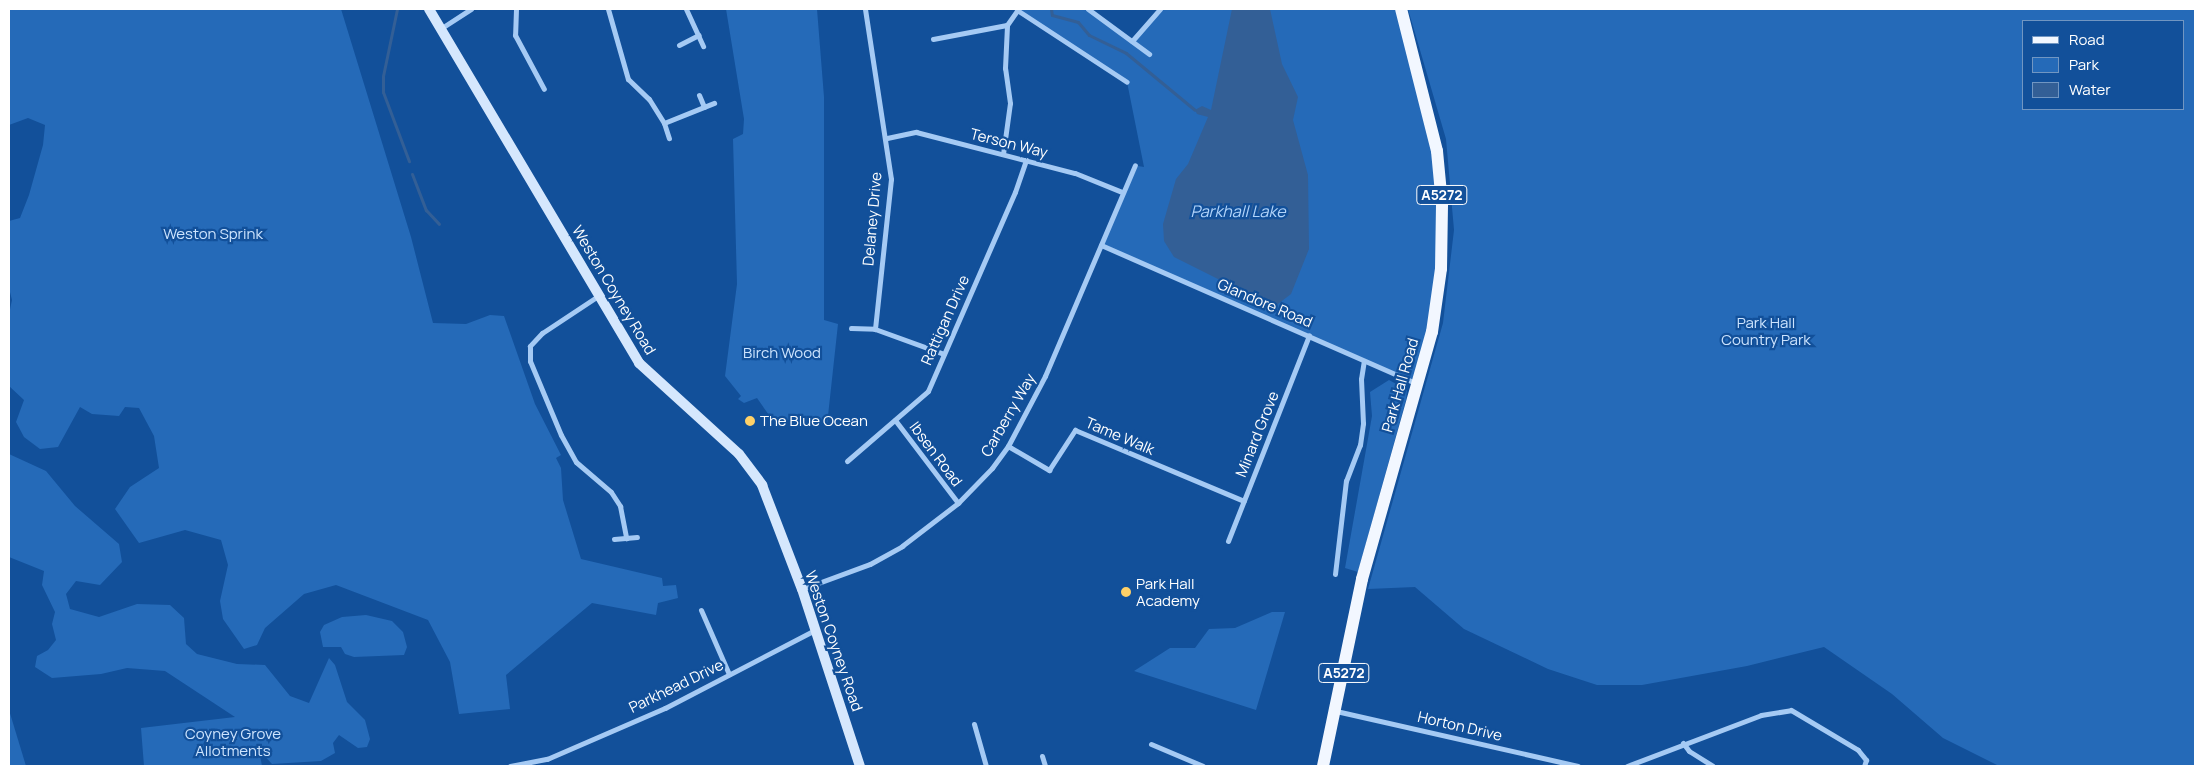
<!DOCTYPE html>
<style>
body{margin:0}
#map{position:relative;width:2204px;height:775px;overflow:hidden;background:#12509a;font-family:Manrope,sans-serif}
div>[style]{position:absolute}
.green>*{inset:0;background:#256ab8}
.water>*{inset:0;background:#335f96}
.stream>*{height:3px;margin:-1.5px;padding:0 1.5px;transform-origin:1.5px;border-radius:1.5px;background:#335f96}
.street>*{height:5px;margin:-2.5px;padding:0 2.5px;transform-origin:2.5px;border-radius:2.5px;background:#a5caf4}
.secondary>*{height:10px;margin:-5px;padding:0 5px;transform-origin:5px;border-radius:5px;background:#d5e7fd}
.primary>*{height:12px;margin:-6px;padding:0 6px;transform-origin:6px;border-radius:6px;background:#f2f7ff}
.dots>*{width:14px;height:14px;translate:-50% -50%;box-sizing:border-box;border:2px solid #12509a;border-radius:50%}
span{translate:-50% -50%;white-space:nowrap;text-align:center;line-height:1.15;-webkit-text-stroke:4.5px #12509a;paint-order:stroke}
.shield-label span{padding:1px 4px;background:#12509a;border:1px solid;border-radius:4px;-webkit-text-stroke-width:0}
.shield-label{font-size:14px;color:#fff;font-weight:700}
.street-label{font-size:15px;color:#fff}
.park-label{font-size:15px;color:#cde4fe}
.poi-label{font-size:15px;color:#fff}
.left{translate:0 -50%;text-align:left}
.water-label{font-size:16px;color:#b2d4fa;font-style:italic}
.frame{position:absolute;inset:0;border:10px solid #fff;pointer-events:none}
.legend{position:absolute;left:2022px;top:20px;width:162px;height:90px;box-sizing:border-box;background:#12509a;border:1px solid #7196c2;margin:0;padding:6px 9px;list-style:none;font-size:15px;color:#fff}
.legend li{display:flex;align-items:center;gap:10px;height:25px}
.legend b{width:25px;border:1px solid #7196c2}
</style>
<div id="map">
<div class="green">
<div style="clip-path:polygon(9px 9px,341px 9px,411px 237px,433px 323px,466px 324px,490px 315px,504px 316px,535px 404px,561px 455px,556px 458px,561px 468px,563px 500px,581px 559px,662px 578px,663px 586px,676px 585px,678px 598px,658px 603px,656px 615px,592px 603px,506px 675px,510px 709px,459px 714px,450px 662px,428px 620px,336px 585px,304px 594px,265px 628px,257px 645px,244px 649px,223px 619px,220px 601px,228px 565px,221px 540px,185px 530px,139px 543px,115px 509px,130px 487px,159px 468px,154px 436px,139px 408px,125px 407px,119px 416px,92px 414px,80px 407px,58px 447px,40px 449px,24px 437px,16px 422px,24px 400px,9px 386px,9px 314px,12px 300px,9px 288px,9px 221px,20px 218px,29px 195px,43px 145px,45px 125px,28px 118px,9px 125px)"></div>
<div style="clip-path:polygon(726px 9px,817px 9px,824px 97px,824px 320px,838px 324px,827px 425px,771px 418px,757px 398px,744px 403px,738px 399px,741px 396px,725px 376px,737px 284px,733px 139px,743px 134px,744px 119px)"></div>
<div style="clip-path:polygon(1018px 9px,1088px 9px,1132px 41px,1160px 9px,1401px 9px,1423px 85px,1443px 234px,1418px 384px,1101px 245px,1138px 166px,1144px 167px,1127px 82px)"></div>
<div style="clip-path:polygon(evenodd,1408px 9px,2195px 9px,2195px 766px,1999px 766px,1943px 738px,1892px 694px,1824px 647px,1747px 666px,1642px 685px,1597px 685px,1548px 669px,1464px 629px,1415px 587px,1368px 589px,1443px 323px,1454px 230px,1446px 139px,1408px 9px,2023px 21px,2183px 21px,2183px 109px,2023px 109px,2023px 21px)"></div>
<div style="clip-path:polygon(1389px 380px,1407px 390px,1406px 400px,1358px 572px,1345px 568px,1372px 416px,1370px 392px)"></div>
<div style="clip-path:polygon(9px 454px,46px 471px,75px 506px,119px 544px,122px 562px,100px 585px,76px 581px,66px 594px,70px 609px,99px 617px,137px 604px,170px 605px,184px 618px,186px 644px,197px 654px,237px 664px,265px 665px,290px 696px,309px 703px,329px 658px,335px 665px,347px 702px,365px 720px,370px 739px,367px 747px,358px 748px,339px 735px,333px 743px,335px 753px,321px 761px,272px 764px,259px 750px,262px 766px,144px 766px,141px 728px,235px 717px,165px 671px,127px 668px,101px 674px,52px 678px,35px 667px,37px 656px,48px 650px,56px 640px,52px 624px,55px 612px,42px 585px,44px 571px,9px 557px)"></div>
<div style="clip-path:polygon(1272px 612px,1285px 612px,1256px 710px,1134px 671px,1170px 648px,1195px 648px,1209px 629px,1235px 628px)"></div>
<div style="clip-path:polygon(366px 615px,392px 621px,403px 632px,407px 647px,404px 655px,354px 657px,345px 654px,341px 647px,323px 647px,320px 632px,324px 625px,342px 617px)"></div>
<div style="clip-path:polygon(9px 710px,26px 766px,9px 766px)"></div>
</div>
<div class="water">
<div style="clip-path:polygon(1232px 9px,1270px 9px,1282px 64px,1298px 97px,1293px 120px,1308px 175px,1309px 249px,1291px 294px,1274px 307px,1174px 257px,1164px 241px,1163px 224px,1176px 179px,1188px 164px,1208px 117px,1197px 114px,1195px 110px,1202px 106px,1211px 110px)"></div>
</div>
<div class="stream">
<div style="left:397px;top:9px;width:68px;rotate:101.8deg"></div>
<div style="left:383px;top:76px;width:16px;rotate:90deg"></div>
<div style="left:383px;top:92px;width:74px;rotate:69.4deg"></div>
<div style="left:1051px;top:9px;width:6px;rotate:81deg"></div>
<div style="left:1052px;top:15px;width:27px;rotate:15deg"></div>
<div style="left:1078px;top:22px;width:17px;rotate:50deg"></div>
<div style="left:1089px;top:35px;width:41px;rotate:25.9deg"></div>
<div style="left:1126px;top:53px;width:89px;rotate:39.6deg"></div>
<div style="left:412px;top:174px;width:39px;rotate:69deg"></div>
<div style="left:426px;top:210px;width:19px;rotate:47deg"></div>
</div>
<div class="street">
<div style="left:516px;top:9px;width:26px;rotate:92deg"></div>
<div style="left:515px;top:35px;width:61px;rotate:61.8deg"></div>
<div style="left:608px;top:9px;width:73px;rotate:74.1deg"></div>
<div style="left:628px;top:79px;width:29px;rotate:44deg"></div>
<div style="left:649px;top:99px;width:28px;rotate:58deg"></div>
<div style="left:664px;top:123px;width:54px;rotate:-21.8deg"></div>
<div style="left:686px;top:9px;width:41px;rotate:65.3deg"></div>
<div style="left:865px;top:9px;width:172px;rotate:81.3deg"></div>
<div style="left:891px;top:179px;width:151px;rotate:96.1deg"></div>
<div style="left:875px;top:329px;width:73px;rotate:19.9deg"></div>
<div style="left:1088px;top:9px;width:76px;rotate:36.4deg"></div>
<div style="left:1017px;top:10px;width:131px;rotate:33.2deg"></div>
<div style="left:440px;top:29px;width:37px;rotate:-33deg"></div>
<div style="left:933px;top:39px;width:75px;rotate:-10.7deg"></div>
<div style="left:1132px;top:41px;width:43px;rotate:-48.8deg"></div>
<div style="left:679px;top:45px;width:22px;rotate:-27deg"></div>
<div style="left:699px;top:95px;width:13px;rotate:67deg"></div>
<div style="left:664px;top:123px;width:16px;rotate:72deg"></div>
<div style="left:887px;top:138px;width:30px;rotate:-12deg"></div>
<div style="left:916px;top:132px;width:164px;rotate:14.5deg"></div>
<div style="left:1075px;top:173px;width:51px;rotate:22deg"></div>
<div style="left:1003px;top:154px;width:51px;rotate:-82.2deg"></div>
<div style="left:1010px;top:103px;width:35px;rotate:-98deg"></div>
<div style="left:1005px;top:68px;width:43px;rotate:-87.3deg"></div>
<div style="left:1007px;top:25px;width:19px;rotate:-55deg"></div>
<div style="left:1101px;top:245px;width:344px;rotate:23.7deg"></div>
<div style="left:598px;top:296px;width:67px;rotate:146.5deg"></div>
<div style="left:542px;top:333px;width:18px;rotate:133deg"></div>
<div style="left:530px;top:346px;width:15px;rotate:90deg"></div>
<div style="left:530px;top:361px;width:80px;rotate:67.3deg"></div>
<div style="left:561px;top:435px;width:31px;rotate:61deg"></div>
<div style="left:576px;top:462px;width:46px;rotate:40.6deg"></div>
<div style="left:611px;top:492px;width:17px;rotate:57deg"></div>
<div style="left:620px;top:506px;width:33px;rotate:79deg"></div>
<div style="left:851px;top:328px;width:24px;rotate:2deg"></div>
<div style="left:895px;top:420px;width:104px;rotate:52.8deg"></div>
<div style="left:1008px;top:446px;width:48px;rotate:30.3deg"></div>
<div style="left:1049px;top:470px;width:48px;rotate:-57deg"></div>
<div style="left:1075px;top:430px;width:183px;rotate:22.8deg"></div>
<div style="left:847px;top:461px;width:107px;rotate:-40.8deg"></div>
<div style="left:928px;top:391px;width:217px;rotate:-66.4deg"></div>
<div style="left:1015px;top:192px;width:34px;rotate:-71deg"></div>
<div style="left:614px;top:539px;width:23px;rotate:-5deg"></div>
<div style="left:1228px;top:541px;width:221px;rotate:-68.5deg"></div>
<div style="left:1335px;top:574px;width:94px;rotate:-83.3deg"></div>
<div style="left:1346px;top:481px;width:39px;rotate:-69deg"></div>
<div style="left:1360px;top:445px;width:22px;rotate:-82deg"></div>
<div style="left:1363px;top:423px;width:44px;rotate:-92.6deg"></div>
<div style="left:1361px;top:379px;width:18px;rotate:-81deg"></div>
<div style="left:802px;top:589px;width:72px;rotate:-20.2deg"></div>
<div style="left:870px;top:564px;width:37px;rotate:-29deg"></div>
<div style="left:902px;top:546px;width:71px;rotate:-37.5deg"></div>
<div style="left:958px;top:503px;width:49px;rotate:-45.8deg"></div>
<div style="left:992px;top:468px;width:27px;rotate:-54deg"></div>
<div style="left:1008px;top:446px;width:79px;rotate:-62.1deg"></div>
<div style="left:1045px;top:376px;width:229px;rotate:-66.9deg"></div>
<div style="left:701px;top:610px;width:70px;rotate:66.4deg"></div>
<div style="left:1336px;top:711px;width:248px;rotate:12.8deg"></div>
<div style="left:974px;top:724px;width:44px;rotate:74.1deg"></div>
<div style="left:1683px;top:743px;width:10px;rotate:53deg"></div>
<div style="left:1689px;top:751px;width:28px;rotate:32deg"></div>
<div style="left:1151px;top:744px;width:56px;rotate:22.9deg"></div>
<div style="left:1042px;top:756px;width:10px;rotate:73deg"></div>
<div style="left:510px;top:766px;width:38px;rotate:-11deg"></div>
<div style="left:547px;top:759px;width:129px;rotate:-23.4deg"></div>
<div style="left:665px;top:708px;width:169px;rotate:-27.5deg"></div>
<div style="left:1627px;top:766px;width:143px;rotate:-20.8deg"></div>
<div style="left:1761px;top:715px;width:30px;rotate:-9deg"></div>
<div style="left:1791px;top:710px;width:78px;rotate:30.8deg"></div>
<div style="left:1858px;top:750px;width:13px;rotate:51deg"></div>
<div style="left:1866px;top:760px;width:6px;rotate:108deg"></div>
</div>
<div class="secondary">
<div style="left:429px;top:9px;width:412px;rotate:59.3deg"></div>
<div style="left:639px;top:363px;width:135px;rotate:42.3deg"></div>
<div style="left:739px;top:454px;width:39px;rotate:53deg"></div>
<div style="left:762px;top:485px;width:111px;rotate:69deg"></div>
<div style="left:802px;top:589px;width:186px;rotate:71.9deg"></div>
</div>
<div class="primary">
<div style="left:1323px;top:766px;width:191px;rotate:-78.2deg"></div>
<div style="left:1362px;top:579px;width:257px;rotate:-74.2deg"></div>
<div style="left:1432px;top:332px;width:64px;rotate:-81.9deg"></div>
<div style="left:1441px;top:269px;width:65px;rotate:-89.1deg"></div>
<div style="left:1442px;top:204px;width:53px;rotate:-95.4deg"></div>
<div style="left:1437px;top:151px;width:146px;rotate:-104.2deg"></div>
</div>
<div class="dots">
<div style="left:750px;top:421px;background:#ffd168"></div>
<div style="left:1126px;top:592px;background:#ffd168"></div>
</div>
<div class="shield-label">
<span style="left:1442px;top:195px">A5272</span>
<span style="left:1344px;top:673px">A5272</span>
</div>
<div class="street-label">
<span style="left:1009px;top:143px;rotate:14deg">Terson Way</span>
<span style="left:872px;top:219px;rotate:-85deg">Delaney Drive</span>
<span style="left:614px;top:290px;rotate:59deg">Weston Coyney Road</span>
<span style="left:1265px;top:303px;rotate:23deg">Glandore Road</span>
<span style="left:945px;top:320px;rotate:-66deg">Rattigan Drive</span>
<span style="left:1400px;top:385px;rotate:-74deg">Park Hall Road</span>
<span style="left:1008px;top:415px;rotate:-60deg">Carberry Way</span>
<span style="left:1257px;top:434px;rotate:-68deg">Minard Grove</span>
<span style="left:1120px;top:436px;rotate:23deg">Tame Walk</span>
<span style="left:936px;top:454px;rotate:53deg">Ibsen Road</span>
<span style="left:834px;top:641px;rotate:71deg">Weston Coyney Road</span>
<span style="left:676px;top:686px;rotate:-26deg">Parkhead Drive</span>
<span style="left:1460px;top:726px;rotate:13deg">Horton Drive</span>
</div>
<div class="park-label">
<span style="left:213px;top:234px">Weston Sprink</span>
<span style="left:1766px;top:331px">Park Hall<br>Country Park</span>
<span style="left:782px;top:353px">Birch Wood</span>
<span style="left:233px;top:742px">Coyney Grove<br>Allotments</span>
</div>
<div class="poi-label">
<span class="left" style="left:760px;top:421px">The Blue Ocean</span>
<span class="left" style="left:1136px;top:592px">Park Hall<br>Academy</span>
</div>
<div class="water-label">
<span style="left:1238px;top:211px">Parkhall Lake</span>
</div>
<div class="frame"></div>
<ul class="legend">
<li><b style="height:6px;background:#f2f7ff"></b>Road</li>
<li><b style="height:14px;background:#256ab8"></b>Park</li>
<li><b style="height:14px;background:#335f96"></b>Water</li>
</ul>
</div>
